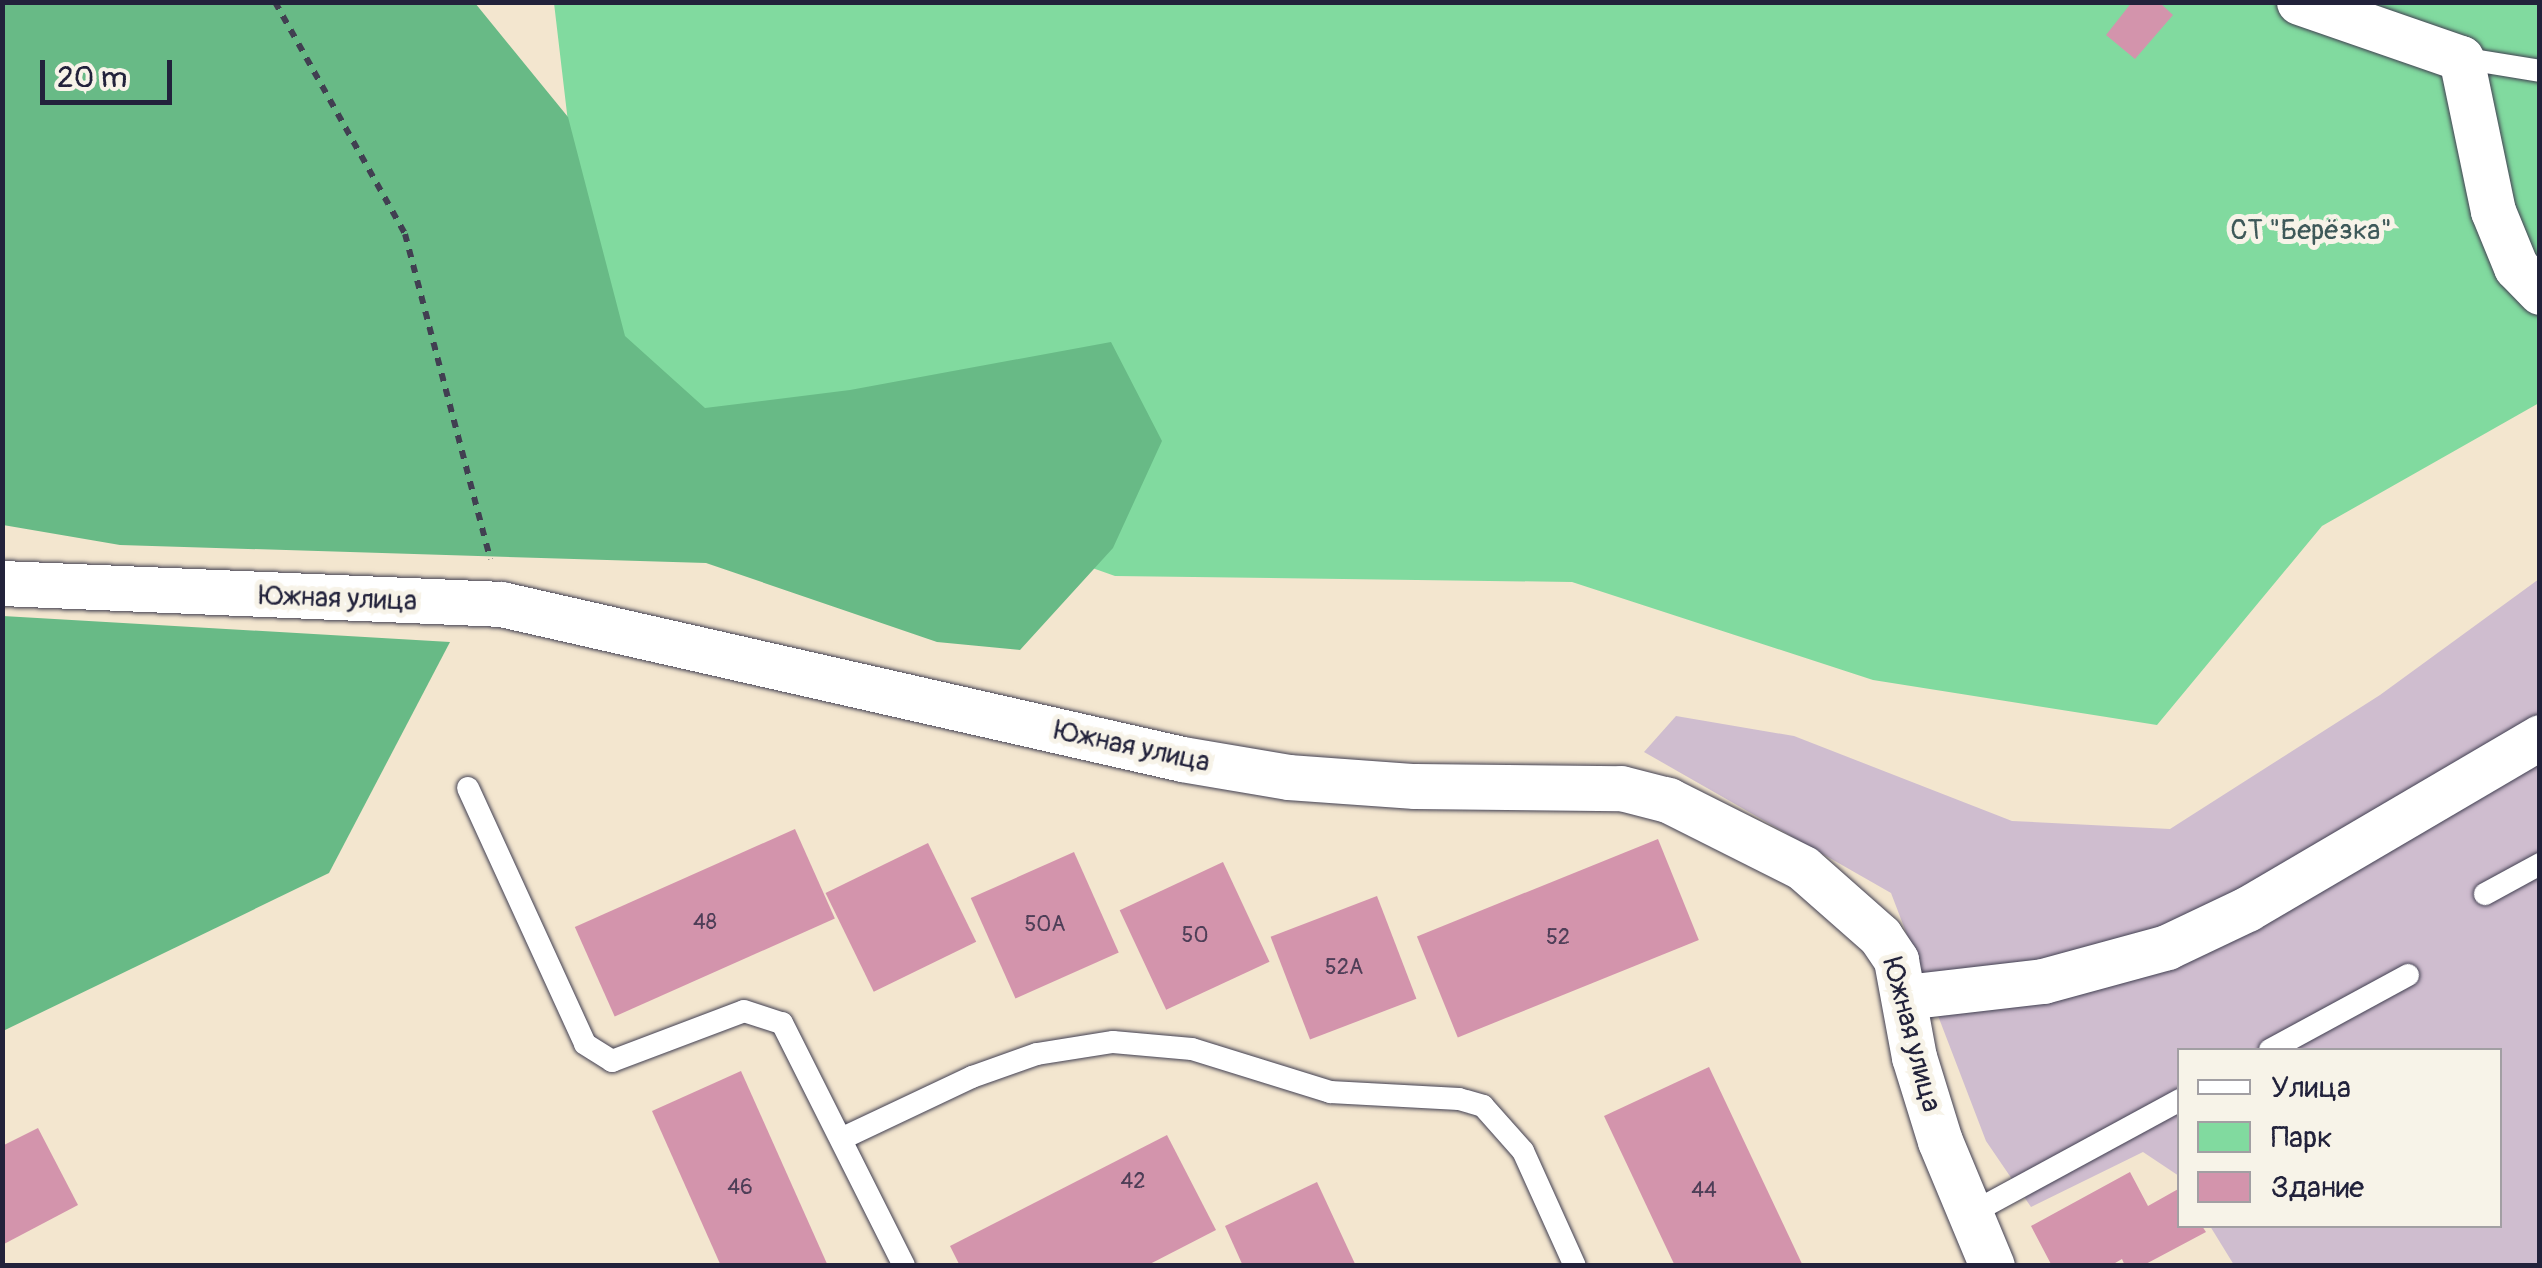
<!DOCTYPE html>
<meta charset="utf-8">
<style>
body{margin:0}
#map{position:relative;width:2542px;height:1268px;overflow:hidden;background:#f3e6cf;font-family:Pangolin,sans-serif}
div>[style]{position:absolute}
.industrial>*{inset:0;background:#cfbdcf}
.green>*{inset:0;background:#81da9f}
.forest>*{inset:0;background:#68ba86}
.building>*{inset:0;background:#d394ac;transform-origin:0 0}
.path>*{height:6px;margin-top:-3px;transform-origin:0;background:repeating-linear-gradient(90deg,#413f51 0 8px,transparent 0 16px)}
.roads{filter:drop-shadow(0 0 2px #413f51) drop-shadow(0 0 2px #413f51)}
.lane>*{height:22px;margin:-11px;padding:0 11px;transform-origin:11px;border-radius:11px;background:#fff}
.street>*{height:45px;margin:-22.5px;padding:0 22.5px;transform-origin:22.5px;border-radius:22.5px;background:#fff}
span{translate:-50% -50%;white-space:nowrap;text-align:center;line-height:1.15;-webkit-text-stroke:10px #f7f3e8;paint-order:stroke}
.number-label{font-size:22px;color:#4e3e57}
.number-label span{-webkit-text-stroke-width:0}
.park-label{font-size:28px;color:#3e5959}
.street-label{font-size:28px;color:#22223b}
.frame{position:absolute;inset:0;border:5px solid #22223b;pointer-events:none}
.legend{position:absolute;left:2177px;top:1048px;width:325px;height:180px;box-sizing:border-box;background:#f7f3e8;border:2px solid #a29fa3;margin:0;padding:12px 18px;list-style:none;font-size:30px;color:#22223b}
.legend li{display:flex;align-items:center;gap:20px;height:50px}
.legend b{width:50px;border:2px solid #a29fa3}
.scale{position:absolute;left:40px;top:60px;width:132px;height:45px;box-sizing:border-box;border:5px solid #22223b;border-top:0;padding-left:12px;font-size:30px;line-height:35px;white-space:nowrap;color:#22223b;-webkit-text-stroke:8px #f7f3e8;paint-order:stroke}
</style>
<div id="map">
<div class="industrial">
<div style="clip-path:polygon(2539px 579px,2539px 1265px,2234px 1265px,2210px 1226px,2500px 1226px,2500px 1050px,2180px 1050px,2179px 1176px,2143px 1152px,2031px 1207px,1986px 1141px,1891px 893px,1644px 752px,1676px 716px,1794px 736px,2012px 821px,2170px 829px,2380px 695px)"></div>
</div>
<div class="green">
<div style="clip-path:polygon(554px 3px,2539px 3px,2539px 403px,2322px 526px,2157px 725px,1873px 680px,1572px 582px,1115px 576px,600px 394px)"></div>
</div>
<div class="forest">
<div style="clip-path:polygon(2px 3px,475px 3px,568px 117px,625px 336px,705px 408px,850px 390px,1111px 342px,1162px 441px,1113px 548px,1020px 650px,937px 642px,706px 563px,120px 545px,3px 525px)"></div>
<div style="clip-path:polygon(3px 616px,450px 642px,329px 873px,3px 1031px)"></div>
</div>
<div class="building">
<div style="clip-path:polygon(2132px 2px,2159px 2px,2173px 15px,2135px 59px,2106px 35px)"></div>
<div style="left:795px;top:829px;width:98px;height:241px;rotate:66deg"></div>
<div style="left:1658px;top:839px;width:109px;height:260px;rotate:68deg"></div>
<div style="left:928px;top:843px;width:110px;height:114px;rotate:64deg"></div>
<div style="left:1074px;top:852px;width:110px;height:113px;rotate:66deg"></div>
<div style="left:1223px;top:862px;width:110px;height:114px;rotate:65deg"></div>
<div style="left:1377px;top:896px;width:110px;height:114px;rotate:69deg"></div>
<div style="clip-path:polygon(1709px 1067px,1803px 1266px,1675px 1266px,1604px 1116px)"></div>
<div style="clip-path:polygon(741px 1071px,828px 1266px,721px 1266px,652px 1111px)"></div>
<div style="clip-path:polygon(38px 1128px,78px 1205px,4px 1244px,2px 1146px)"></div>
<div style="clip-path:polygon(1167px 1135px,1216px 1230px,1146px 1266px,960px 1266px,950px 1246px)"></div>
<div style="clip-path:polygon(2130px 1172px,2148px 1206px,2180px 1188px,2180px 1226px,2202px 1226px,2206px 1232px,2142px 1266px,2125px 1266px,2122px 1259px,2110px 1266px,2052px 1266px,2031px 1226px)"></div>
<div style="clip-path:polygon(1317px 1182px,1356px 1266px,1243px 1266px,1225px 1226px)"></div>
</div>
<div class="path">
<div style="left:275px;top:2px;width:266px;rotate:60.7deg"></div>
<div style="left:405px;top:234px;width:336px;rotate:75.3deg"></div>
</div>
<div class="roads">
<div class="lane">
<div style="left:2461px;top:58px;width:80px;rotate:9.3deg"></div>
<div style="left:468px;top:788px;width:281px;rotate:65.4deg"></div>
<div style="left:585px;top:1044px;width:32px;rotate:32deg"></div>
<div style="left:612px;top:1061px;width:141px;rotate:-20.7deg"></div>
<div style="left:744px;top:1011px;width:40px;rotate:18deg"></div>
<div style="left:782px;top:1023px;width:272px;rotate:63.3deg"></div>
<div style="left:2485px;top:894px;width:63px;rotate:-28.6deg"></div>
<div style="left:2270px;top:1050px;width:157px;rotate:-28.5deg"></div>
<div style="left:843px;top:1138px;width:143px;rotate:-25.3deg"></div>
<div style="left:972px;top:1077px;width:69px;rotate:-19.5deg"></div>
<div style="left:1037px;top:1054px;width:77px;rotate:-9deg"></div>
<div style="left:1113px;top:1042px;width:79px;rotate:5.1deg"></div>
<div style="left:1192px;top:1049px;width:145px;rotate:17.3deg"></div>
<div style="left:1330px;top:1092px;width:129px;rotate:3.1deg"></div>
<div style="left:1459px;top:1099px;width:25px;rotate:16deg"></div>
<div style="left:1483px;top:1106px;width:60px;rotate:48.4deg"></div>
<div style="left:1523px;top:1151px;width:126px;rotate:65.7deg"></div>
<div style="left:1970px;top:1214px;width:239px;rotate:-28.5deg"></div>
</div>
<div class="street">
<div style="left:2299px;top:2px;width:171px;rotate:19.1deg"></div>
<div style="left:2461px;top:58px;width:156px;rotate:78.2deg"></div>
<div style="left:2493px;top:211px;width:61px;rotate:67.7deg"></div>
<div style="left:2516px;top:267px;width:35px;rotate:46deg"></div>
<div style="left:2px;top:583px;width:499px;rotate:2.4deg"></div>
<div style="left:501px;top:604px;width:698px;rotate:12.82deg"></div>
<div style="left:1182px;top:759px;width:108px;rotate:9.6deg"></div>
<div style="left:1288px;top:777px;width:127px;rotate:4.1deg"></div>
<div style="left:1415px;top:786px;width:206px;rotate:0.6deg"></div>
<div style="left:1621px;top:788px;width:49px;rotate:14.3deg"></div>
<div style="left:1668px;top:800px;width:151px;rotate:26.7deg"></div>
<div style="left:1803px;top:868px;width:103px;rotate:41.4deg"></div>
<div style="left:1880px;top:936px;width:29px;rotate:56deg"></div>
<div style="left:1896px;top:960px;width:99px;rotate:79.5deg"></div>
<div style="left:1914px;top:1057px;width:88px;rotate:72.8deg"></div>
<div style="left:1940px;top:1141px;width:135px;rotate:67.4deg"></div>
<div style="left:1905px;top:997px;width:139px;rotate:-6.6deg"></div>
<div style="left:2043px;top:981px;width:129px;rotate:-15.3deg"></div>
<div style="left:2167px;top:947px;width:89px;rotate:-25.4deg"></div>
<div style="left:2247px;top:909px;width:340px;rotate:-30.4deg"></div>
</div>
</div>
<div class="number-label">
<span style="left:705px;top:923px">48</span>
<span style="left:1045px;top:925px">50А</span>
<span style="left:1195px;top:936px">50</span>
<span style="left:1558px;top:938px">52</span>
<span style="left:1344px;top:968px">52А</span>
<span style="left:1133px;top:1182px">42</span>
<span style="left:740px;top:1188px">46</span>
<span style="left:1704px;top:1191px">44</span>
</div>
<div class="park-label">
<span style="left:2311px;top:231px">СТ "Берёзка"</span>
</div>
<div class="street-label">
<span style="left:338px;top:599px;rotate:2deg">Южная улица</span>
<span style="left:1132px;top:747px;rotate:12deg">Южная улица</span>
<span style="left:1911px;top:1035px;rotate:75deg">Южная улица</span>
</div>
<div class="frame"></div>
<ul class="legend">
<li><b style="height:12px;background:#fff"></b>Улица</li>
<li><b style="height:28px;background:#81da9f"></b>Парк</li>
<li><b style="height:28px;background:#d394ac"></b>Здание</li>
</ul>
<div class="scale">20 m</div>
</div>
